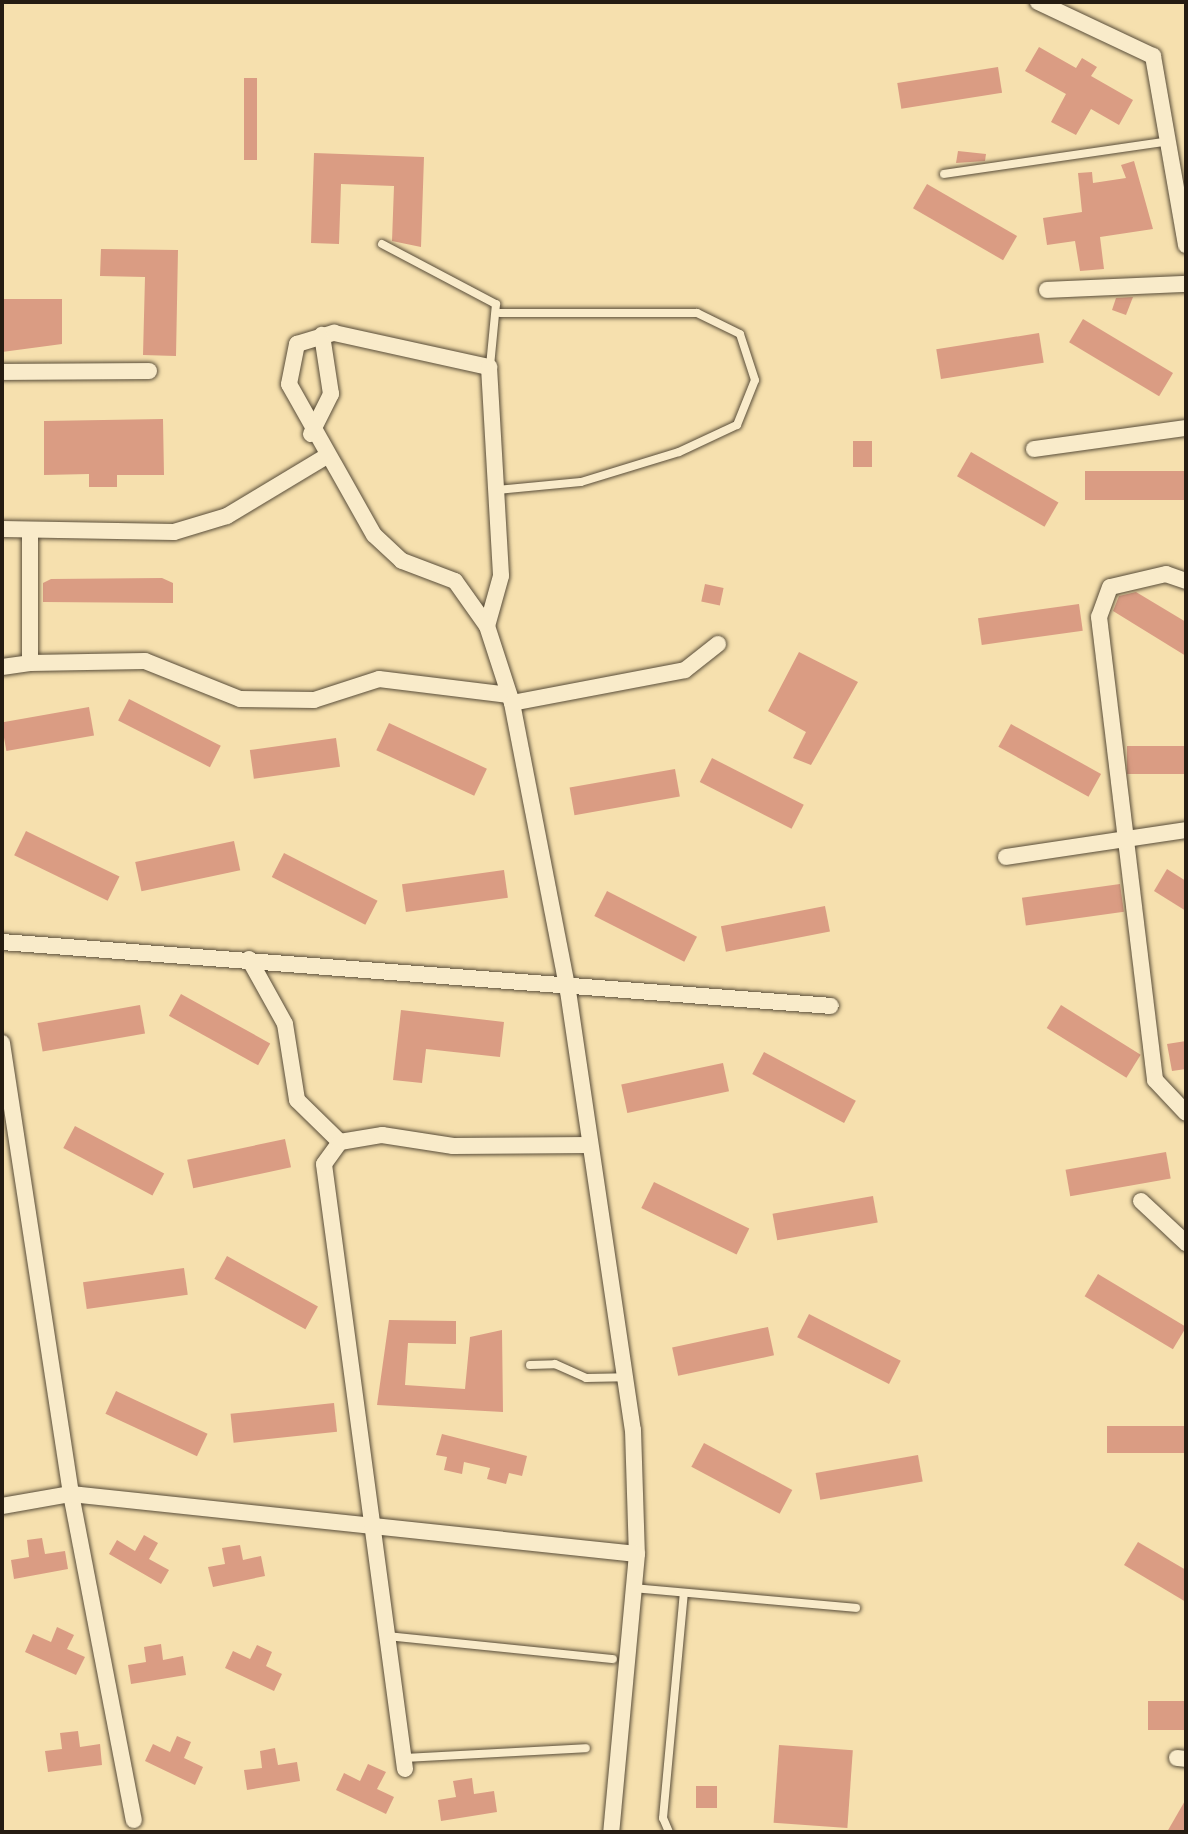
<!DOCTYPE html>
<style>
body{margin:0}
#map{position:relative;width:1188px;height:1834px;overflow:hidden;background:#f6e0ae;font-family:"Gentium Book Plus",serif}
div>[style]{position:absolute}
.building>*{inset:0;background:#da9c83;transform-origin:0 0}
.roads{filter:drop-shadow(0 0 2px #594d39) drop-shadow(0 0 2px #594d39)}
.service>*{height:8px;margin:-4px;padding:0 4px;transform-origin:4px;border-radius:4px;background:#f9ebca}
.minor>*{height:16px;margin:-8px;padding:0 8px;transform-origin:8px;border-radius:8px;background:#f9ebca}
span{translate:-50% -50%;white-space:nowrap;text-align:center;line-height:1.15;-webkit-text-stroke:6px #f9ebca;paint-order:stroke}
.frame{position:absolute;inset:0;border:4px solid #251c12;pointer-events:none}
</style>
<div id="map">
<div class="building">
<div style="clip-path:polygon(1039px 47px,1076px 68px,1082px 58px,1097px 67px,1091px 76px,1133px 100px,1119px 125px,1091px 109px,1076px 135px,1051px 122px,1066px 94px,1025px 71px)"></div>
<div style="left:998px;top:67px;width:26px;height:102px;rotate:81deg"></div>
<div style="left:244px;top:78px;width:13px;height:82px"></div>
<div style="clip-path:polygon(958px 151px,986px 154px,985px 161px,956px 163px)"></div>
<div style="clip-path:polygon(314px 153px,424px 157px,421px 247px,392px 241px,394px 186px,341px 184px,339px 244px,311px 243px)"></div>
<div style="clip-path:polygon(1134px 161px,1153px 229px,1100px 237px,1104px 269px,1080px 271px,1075px 241px,1047px 245px,1043px 218px,1082px 212px,1078px 173px,1092px 172px,1093px 183px,1126px 178px,1121px 165px)"></div>
<div style="left:927px;top:184px;width:104px;height:28px;rotate:30deg"></div>
<div style="clip-path:polygon(101px 249px,178px 250px,176px 356px,143px 355px,145px 277px,100px 276px)"></div>
<div style="clip-path:polygon(1133px 297px,1126px 315px,1112px 310px,1116px 298px)"></div>
<div style="clip-path:polygon(2px 299px,62px 299px,62px 344px,2px 352px)"></div>
<div style="left:1083px;top:319px;width:105px;height:27px;rotate:31deg"></div>
<div style="left:1039px;top:333px;width:30px;height:104px;rotate:81deg"></div>
<div style="clip-path:polygon(163px 419px,164px 475px,117px 475px,117px 487px,89px 487px,89px 474px,44px 475px,44px 421px)"></div>
<div style="left:853px;top:441px;width:19px;height:26px"></div>
<div style="left:971px;top:452px;width:101px;height:28px;rotate:30deg"></div>
<div style="left:1186px;top:471px;width:29px;height:101px;rotate:90deg"></div>
<div style="clip-path:polygon(162px 578px,173px 583px,173px 603px,43px 602px,43px 583px,51px 579px)"></div>
<div style="left:705px;top:584px;width:19px;height:18px;rotate:12deg"></div>
<div style="clip-path:polygon(1136px 592px,1186px 622px,1186px 656px,1113px 611px,1119px 596px)"></div>
<div style="left:1079px;top:604px;width:27px;height:102px;rotate:82deg"></div>
<div style="clip-path:polygon(799px 652px,858px 682px,811px 765px,793px 758px,806px 732px,768px 711px)"></div>
<div style="left:129px;top:699px;width:103px;height:24px;rotate:27deg"></div>
<div style="left:89px;top:707px;width:29px;height:89px;rotate:80deg"></div>
<div style="left:389px;top:723px;width:108px;height:30px;rotate:25deg"></div>
<div style="left:1011px;top:724px;width:103px;height:26px;rotate:29deg"></div>
<div style="left:336px;top:738px;width:29px;height:87px;rotate:82deg"></div>
<div style="left:1186px;top:746px;width:28px;height:59px;rotate:90deg"></div>
<div style="left:712px;top:758px;width:103px;height:27px;rotate:27deg"></div>
<div style="left:675px;top:769px;width:28px;height:107px;rotate:80deg"></div>
<div style="left:26px;top:831px;width:104px;height:27px;rotate:26deg"></div>
<div style="left:234px;top:841px;width:30px;height:101px;rotate:78deg"></div>
<div style="left:284px;top:853px;width:105px;height:27px;rotate:27deg"></div>
<div style="clip-path:polygon(1167px 869px,1186px 881px,1186px 911px,1154px 891px)"></div>
<div style="left:504px;top:870px;width:28px;height:103px;rotate:82deg"></div>
<div style="left:1120px;top:884px;width:28px;height:99px;rotate:82deg"></div>
<div style="left:607px;top:891px;width:101px;height:28px;rotate:27deg"></div>
<div style="left:825px;top:906px;width:26px;height:106px;rotate:79deg"></div>
<div style="left:181px;top:994px;width:102px;height:25px;rotate:29deg"></div>
<div style="left:140px;top:1005px;width:29px;height:104px;rotate:80deg"></div>
<div style="left:1061px;top:1005px;width:94px;height:27px;rotate:32deg"></div>
<div style="clip-path:polygon(401px 1010px,504px 1022px,500px 1057px,426px 1049px,422px 1083px,393px 1080px)"></div>
<div style="clip-path:polygon(1186px 1041px,1186px 1069px,1172px 1071px,1167px 1044px)"></div>
<div style="left:764px;top:1052px;width:104px;height:25px;rotate:28deg"></div>
<div style="left:723px;top:1063px;width:29px;height:104px;rotate:78deg"></div>
<div style="left:75px;top:1126px;width:101px;height:25px;rotate:28deg"></div>
<div style="left:285px;top:1139px;width:29px;height:100px;rotate:78deg"></div>
<div style="left:1166px;top:1152px;width:27px;height:102px;rotate:80deg"></div>
<div style="left:654px;top:1182px;width:106px;height:29px;rotate:26deg"></div>
<div style="left:873px;top:1196px;width:27px;height:102px;rotate:80deg"></div>
<div style="left:227px;top:1256px;width:104px;height:26px;rotate:29deg"></div>
<div style="left:184px;top:1268px;width:27px;height:102px;rotate:82deg"></div>
<div style="left:1098px;top:1274px;width:103px;height:26px;rotate:31deg"></div>
<div style="left:809px;top:1314px;width:103px;height:26px;rotate:27deg"></div>
<div style="clip-path:polygon(389px 1320px,456px 1321px,456px 1344px,408px 1343px,405px 1385px,465px 1389px,470px 1337px,502px 1330px,503px 1412px,377px 1405px)"></div>
<div style="left:768px;top:1327px;width:29px;height:98px;rotate:78deg"></div>
<div style="left:116px;top:1391px;width:101px;height:25px;rotate:25deg"></div>
<div style="left:334px;top:1403px;width:29px;height:104px;rotate:84deg"></div>
<div style="left:1186px;top:1426px;width:27px;height:79px;rotate:90deg"></div>
<div style="clip-path:polygon(442px 1434px,527px 1456px,522px 1476px,509px 1473px,506px 1484px,487px 1479px,490px 1468px,464px 1462px,462px 1474px,444px 1470px,447px 1457px,436px 1455px)"></div>
<div style="left:704px;top:1443px;width:100px;height:27px;rotate:28deg"></div>
<div style="left:918px;top:1455px;width:27px;height:104px;rotate:80deg"></div>
<div style="clip-path:polygon(144px 1535px,158px 1543px,149px 1559px,169px 1570px,161px 1584px,109px 1554px,117px 1540px,135px 1551px)"></div>
<div style="clip-path:polygon(42px 1538px,45px 1554px,65px 1551px,68px 1569px,14px 1579px,11px 1560px,29px 1557px,27px 1540px)"></div>
<div style="clip-path:polygon(1138px 1542px,1186px 1570px,1186px 1602px,1124px 1565px)"></div>
<div style="clip-path:polygon(240px 1545px,243px 1560px,261px 1556px,265px 1576px,213px 1587px,208px 1567px,225px 1564px,222px 1548px)"></div>
<div style="clip-path:polygon(57px 1627px,74px 1635px,67px 1649px,85px 1657px,76px 1675px,25px 1652px,33px 1634px,51px 1642px)"></div>
<div style="clip-path:polygon(161px 1644px,163px 1660px,183px 1656px,186px 1675px,131px 1684px,128px 1665px,146px 1662px,144px 1647px)"></div>
<div style="clip-path:polygon(257px 1645px,272px 1652px,266px 1666px,282px 1674px,274px 1691px,225px 1668px,233px 1651px,250px 1659px)"></div>
<div style="left:1186px;top:1701px;width:29px;height:38px;rotate:90deg"></div>
<div style="clip-path:polygon(78px 1731px,80px 1747px,100px 1744px,102px 1765px,48px 1772px,45px 1751px,62px 1749px,60px 1733px)"></div>
<div style="clip-path:polygon(177px 1736px,191px 1742px,184px 1758px,203px 1767px,195px 1785px,145px 1761px,153px 1744px,170px 1752px)"></div>
<div style="left:779px;top:1745px;width:74px;height:78px;rotate:4deg"></div>
<div style="clip-path:polygon(275px 1748px,278px 1765px,297px 1762px,300px 1781px,247px 1790px,244px 1770px,262px 1768px,260px 1751px)"></div>
<div style="clip-path:polygon(368px 1764px,386px 1772px,377px 1789px,394px 1797px,386px 1814px,336px 1790px,344px 1773px,360px 1781px)"></div>
<div style="clip-path:polygon(472px 1778px,474px 1794px,494px 1791px,497px 1812px,441px 1821px,438px 1800px,456px 1797px,453px 1781px)"></div>
<div style="left:696px;top:1786px;width:21px;height:22px"></div>
<div style="clip-path:polygon(1186px 1799px,1186px 1832px,1167px 1832px)"></div>
</div>
<div class="roads">
<div class="service">
<div style="left:944px;top:174px;width:228px;rotate:-8.3deg"></div>
<div style="left:382px;top:244px;width:129px;rotate:27.8deg"></div>
<div style="left:496px;top:304px;width:62px;rotate:95.5deg"></div>
<div style="left:497px;top:490px;width:84px;rotate:-5.4deg"></div>
<div style="left:581px;top:482px;width:102px;rotate:-17deg"></div>
<div style="left:679px;top:452px;width:64px;rotate:-25deg"></div>
<div style="left:737px;top:425px;width:48px;rotate:-68.2deg"></div>
<div style="left:755px;top:380px;width:48px;rotate:-108.1deg"></div>
<div style="left:740px;top:334px;width:48px;rotate:-154deg"></div>
<div style="left:697px;top:313px;width:197px;rotate:180deg"></div>
<div style="left:530px;top:1365px;width:25px;rotate:-2deg"></div>
<div style="left:555px;top:1364px;width:34px;rotate:24deg"></div>
<div style="left:586px;top:1378px;width:39px;rotate:-1deg"></div>
<div style="left:634px;top:1588px;width:223px;rotate:5.1deg"></div>
<div style="left:386px;top:1636px;width:228px;rotate:5.8deg"></div>
<div style="left:404px;top:1758px;width:182px;rotate:-3.1deg"></div>
<div style="left:669px;top:1832px;width:15px;rotate:-113deg"></div>
<div style="left:663px;top:1818px;width:226px;rotate:-84.7deg"></div>
</div>
<div class="minor">
<div style="left:1038px;top:2px;width:127px;rotate:25.2deg"></div>
<div style="left:1153px;top:56px;width:192px;rotate:80.1deg"></div>
<div style="left:1047px;top:290px;width:139px;rotate:-2.5deg"></div>
<div style="left:2px;top:372px;width:147px;rotate:-0.4deg"></div>
<div style="left:311px;top:434px;width:45px;rotate:-63.4deg"></div>
<div style="left:331px;top:394px;width:60px;rotate:-98.7deg"></div>
<div style="left:1034px;top:449px;width:153px;rotate:-7.9deg"></div>
<div style="left:2px;top:529px;width:172px;rotate:1deg"></div>
<div style="left:174px;top:532px;width:55px;rotate:-16.8deg"></div>
<div style="left:227px;top:516px;width:114px;rotate:-31deg"></div>
<div style="left:1186px;top:581px;width:21px;rotate:-161deg"></div>
<div style="left:1166px;top:574px;width:57px;rotate:166.9deg"></div>
<div style="left:1110px;top:587px;width:32px;rotate:110deg"></div>
<div style="left:1099px;top:617px;width:466px;rotate:83.1deg"></div>
<div style="left:1155px;top:1080px;width:45px;rotate:46.8deg"></div>
<div style="left:487px;top:626px;width:55px;rotate:-125.4deg"></div>
<div style="left:455px;top:581px;width:57px;rotate:-159.3deg"></div>
<div style="left:402px;top:561px;width:38px;rotate:-137deg"></div>
<div style="left:374px;top:535px;width:173px;rotate:-119.4deg"></div>
<div style="left:289px;top:384px;width:41px;rotate:-78.7deg"></div>
<div style="left:297px;top:344px;width:39px;rotate:-17deg"></div>
<div style="left:334px;top:333px;width:159px;rotate:12.4deg"></div>
<div style="left:489px;top:367px;width:209px;rotate:86.7deg"></div>
<div style="left:501px;top:576px;width:52px;rotate:105.6deg"></div>
<div style="left:487px;top:626px;width:81px;rotate:72deg"></div>
<div style="left:512px;top:703px;width:293px;rotate:79deg"></div>
<div style="left:568px;top:991px;width:444px;rotate:81.6deg"></div>
<div style="left:633px;top:1430px;width:124px;rotate:88.2deg"></div>
<div style="left:637px;top:1554px;width:279px;rotate:95.3deg"></div>
<div style="left:30px;top:663px;width:115px;rotate:-1deg"></div>
<div style="left:145px;top:661px;width:102px;rotate:21.8deg"></div>
<div style="left:240px;top:699px;width:74px;rotate:0.8deg"></div>
<div style="left:314px;top:700px;width:68px;rotate:-17.9deg"></div>
<div style="left:379px;top:679px;width:131px;rotate:7deg"></div>
<div style="left:2px;top:667px;width:28px;rotate:-8deg"></div>
<div style="left:30px;top:663px;width:133px;rotate:-90deg"></div>
<div style="left:512px;top:703px;width:176px;rotate:-10.8deg"></div>
<div style="left:685px;top:670px;width:42px;rotate:-38.2deg"></div>
<div style="left:1006px;top:857px;width:182px;rotate:-8.5deg"></div>
<div style="left:2px;top:942px;width:831px;rotate:4.41deg"></div>
<div style="left:249px;top:959px;width:74px;rotate:61deg"></div>
<div style="left:285px;top:1024px;width:77px;rotate:81deg"></div>
<div style="left:297px;top:1100px;width:60px;rotate:44.3deg"></div>
<div style="left:2px;top:1043px;width:456px;rotate:81.3deg"></div>
<div style="left:71px;top:1494px;width:332px;rotate:79.1deg"></div>
<div style="left:1141px;top:1201px;width:62px;rotate:43deg"></div>
<div style="left:2px;top:1506px;width:70px;rotate:-9.9deg"></div>
<div style="left:71px;top:1494px;width:569px;rotate:6.05deg"></div>
<div style="left:1177px;top:1758px;width:9px;rotate:6deg"></div>
<div style="left:405px;top:1769px;width:610px;rotate:-97.63deg"></div>
<div style="left:324px;top:1164px;width:27px;rotate:-54deg"></div>
<div style="left:340px;top:1142px;width:43px;rotate:-9.5deg"></div>
<div style="left:382px;top:1135px;width:72px;rotate:8.8deg"></div>
<div style="left:453px;top:1146px;width:137px;rotate:-0.4deg"></div>
</div>
</div>
<div class="frame"></div>
</div>
